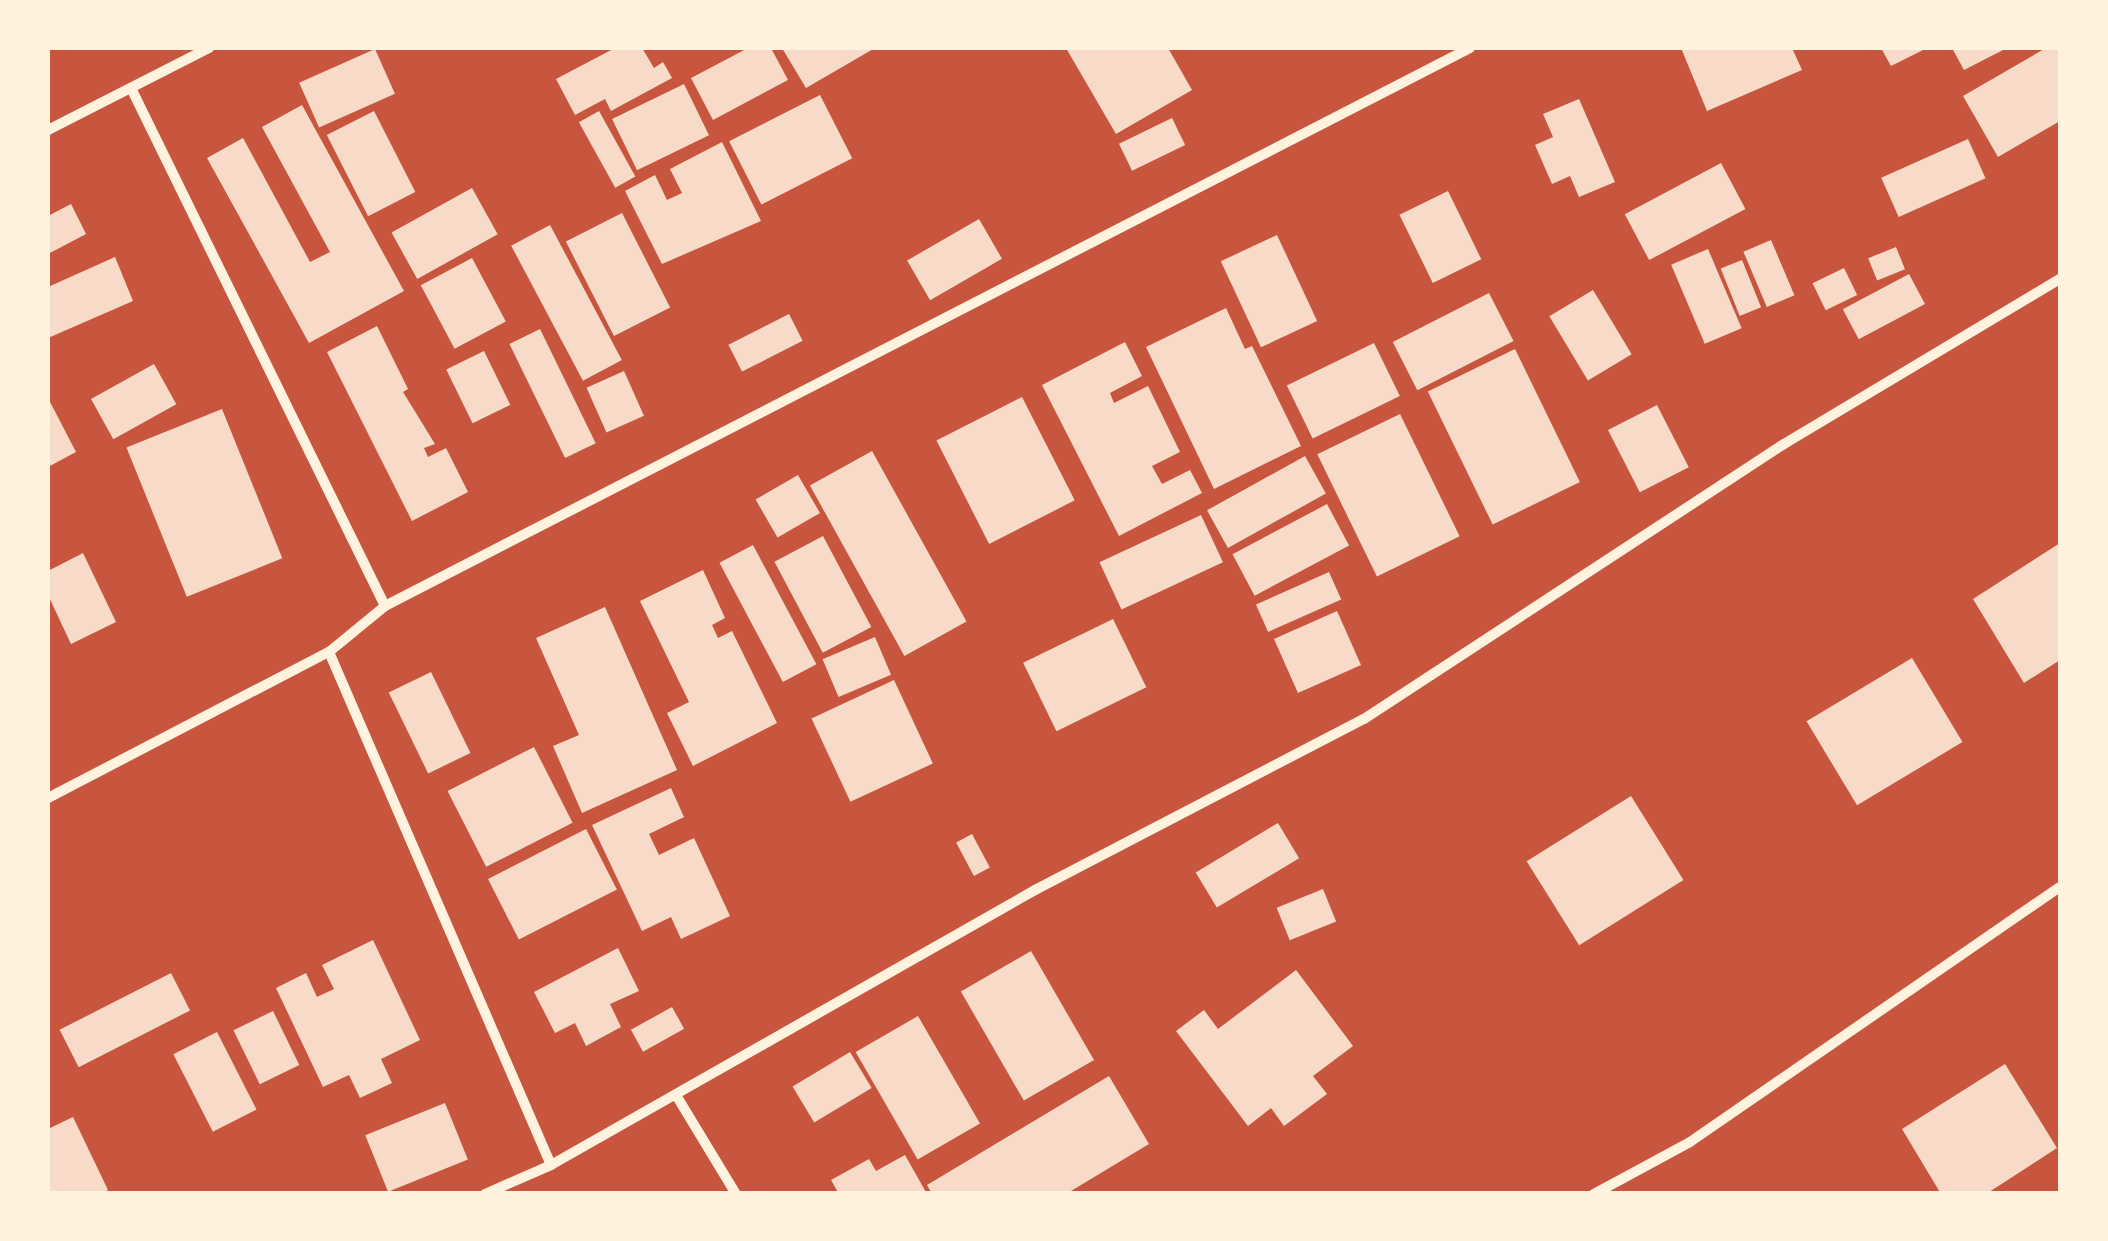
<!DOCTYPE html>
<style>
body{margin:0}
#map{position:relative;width:2108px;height:1241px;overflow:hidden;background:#c8553d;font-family:"DM Sans",sans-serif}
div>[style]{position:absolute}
.building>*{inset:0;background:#f7dbc8;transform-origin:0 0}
.minor>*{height:10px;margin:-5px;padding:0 5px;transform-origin:5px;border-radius:5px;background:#fff3e0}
span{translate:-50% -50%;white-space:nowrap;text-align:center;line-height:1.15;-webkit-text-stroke:10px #fff3e0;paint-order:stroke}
.frame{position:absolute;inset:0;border:50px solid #fff3e0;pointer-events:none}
</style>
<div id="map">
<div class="building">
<div style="clip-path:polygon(615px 48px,642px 48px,654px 68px,663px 62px,672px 78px,611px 111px,605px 99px,575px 115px,556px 79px)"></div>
<div style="clip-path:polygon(748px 48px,771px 48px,788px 80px,713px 120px,691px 78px)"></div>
<div style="clip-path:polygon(782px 48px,875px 48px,806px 88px)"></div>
<div style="clip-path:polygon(1066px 48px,1168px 48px,1192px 90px,1116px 134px)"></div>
<div style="clip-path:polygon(1681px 48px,1792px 48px,1802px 70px,1707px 111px)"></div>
<div style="clip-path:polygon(1881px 48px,1927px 48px,1891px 66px)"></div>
<div style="clip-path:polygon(1952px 48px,2007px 48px,1964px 70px)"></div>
<div style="clip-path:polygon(2046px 48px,2060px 48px,2060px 121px,1998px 157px,1963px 96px)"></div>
<div style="left:375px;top:49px;width:49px;height:83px;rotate:66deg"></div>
<div style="left:684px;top:84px;width:57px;height:80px;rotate:64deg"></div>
<div style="left:820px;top:95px;width:71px;height:102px;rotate:63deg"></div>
<div style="clip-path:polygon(1579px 99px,1615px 182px,1579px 197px,1570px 176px,1552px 184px,1535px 145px,1553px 137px,1543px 114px)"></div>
<div style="clip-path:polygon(302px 105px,404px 291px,309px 343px,207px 158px,243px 138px,310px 262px,330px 252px,262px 127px)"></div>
<div style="left:374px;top:111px;width:91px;height:53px;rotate:63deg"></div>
<div style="left:599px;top:111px;width:75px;height:23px;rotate:61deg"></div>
<div style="left:1172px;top:118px;width:30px;height:59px;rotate:64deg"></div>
<div style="left:1968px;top:139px;width:43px;height:95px;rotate:66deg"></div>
<div style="clip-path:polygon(722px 142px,761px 221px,662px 264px,625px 191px,655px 175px,667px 200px,682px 193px,670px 169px)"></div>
<div style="left:1721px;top:163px;width:52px;height:109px;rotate:62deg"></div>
<div style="left:472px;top:188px;width:53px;height:92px;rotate:61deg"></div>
<div style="left:1448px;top:191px;width:76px;height:54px;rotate:64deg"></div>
<div style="clip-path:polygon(71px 204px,86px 234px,48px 254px,48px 216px)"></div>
<div style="left:622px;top:213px;width:106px;height:63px;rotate:63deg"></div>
<div style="left:979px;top:219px;width:46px;height:83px;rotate:60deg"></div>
<div style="left:550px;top:225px;width:153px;height:44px;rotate:62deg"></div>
<div style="left:1277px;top:235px;width:95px;height:62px;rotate:65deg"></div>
<div style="left:1771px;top:240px;width:60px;height:30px;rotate:67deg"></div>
<div style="left:1896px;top:247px;width:24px;height:30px;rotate:68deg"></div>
<div style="left:1708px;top:249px;width:86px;height:40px;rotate:67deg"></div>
<div style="clip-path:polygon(115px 257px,133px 301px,48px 338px,48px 287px)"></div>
<div style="left:472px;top:258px;width:72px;height:58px;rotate:62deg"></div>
<div style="left:1742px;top:260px;width:51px;height:23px;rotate:68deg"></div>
<div style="left:1844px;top:268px;width:30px;height:35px;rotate:64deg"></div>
<div style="left:1909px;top:274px;width:34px;height:75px;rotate:62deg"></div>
<div style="left:1593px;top:290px;width:75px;height:51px;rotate:59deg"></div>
<div style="left:1489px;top:293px;width:54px;height:108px;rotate:63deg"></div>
<div style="clip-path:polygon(1226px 308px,1245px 349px,1252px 346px,1301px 446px,1214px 489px,1146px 347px)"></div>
<div style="left:789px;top:314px;width:30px;height:68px;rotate:63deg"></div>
<div style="clip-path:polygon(377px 326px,408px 389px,403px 392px,435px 444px,424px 448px,428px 457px,446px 448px,468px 492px,412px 521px,327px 352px)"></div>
<div style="left:540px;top:329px;width:127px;height:34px;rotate:64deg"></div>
<div style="clip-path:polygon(1125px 342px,1142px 376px,1110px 393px,1114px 403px,1148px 386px,1180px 452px,1152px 466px,1162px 484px,1190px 470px,1202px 493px,1119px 536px,1042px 385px)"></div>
<div style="left:1374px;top:343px;width:59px;height:97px;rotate:64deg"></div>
<div style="left:1515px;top:349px;width:148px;height:97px;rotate:64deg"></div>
<div style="left:484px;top:351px;width:60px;height:42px;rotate:64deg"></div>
<div style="left:154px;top:364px;width:46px;height:72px;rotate:61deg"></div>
<div style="left:624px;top:371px;width:49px;height:41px;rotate:66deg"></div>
<div style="left:1022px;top:397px;width:116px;height:96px;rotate:63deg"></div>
<div style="clip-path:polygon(48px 398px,76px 452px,48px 467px)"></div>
<div style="left:1657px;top:405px;width:70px;height:55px;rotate:63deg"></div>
<div style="left:222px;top:409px;width:161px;height:103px;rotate:68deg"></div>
<div style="left:1400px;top:414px;width:136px;height:92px;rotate:64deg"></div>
<div style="left:872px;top:451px;width:195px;height:71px;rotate:61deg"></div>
<div style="left:1305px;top:456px;width:43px;height:112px;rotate:61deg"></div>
<div style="left:798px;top:475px;width:44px;height:49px;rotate:60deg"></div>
<div style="left:1327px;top:504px;width:47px;height:107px;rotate:62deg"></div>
<div style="left:1201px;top:515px;width:52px;height:112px;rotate:65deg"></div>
<div style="left:823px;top:536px;width:103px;height:55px;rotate:62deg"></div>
<div style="clip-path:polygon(2060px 543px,2060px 660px,2024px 683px,1973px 599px)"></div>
<div style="left:753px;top:545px;width:135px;height:38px;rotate:62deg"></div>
<div style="clip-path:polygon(83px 553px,116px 622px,71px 644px,48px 595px,48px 571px)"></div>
<div style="clip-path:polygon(703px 570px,725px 618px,712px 625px,718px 638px,732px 631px,777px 723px,693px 766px,667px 713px,689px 702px,640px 601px)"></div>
<div style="left:1329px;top:572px;width:30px;height:80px;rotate:66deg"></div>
<div style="clip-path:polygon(605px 607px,677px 770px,582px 813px,553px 746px,579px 735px,536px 638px)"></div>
<div style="left:1337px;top:611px;width:59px;height:69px;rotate:66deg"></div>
<div style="left:1113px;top:619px;width:76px;height:100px;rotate:64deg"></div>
<div style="left:875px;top:637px;width:41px;height:57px;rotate:67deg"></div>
<div style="left:1912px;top:658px;width:98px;height:123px;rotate:59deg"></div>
<div style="left:431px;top:672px;width:90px;height:47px;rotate:64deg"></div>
<div style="left:894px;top:680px;width:92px;height:91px;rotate:65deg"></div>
<div style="left:534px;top:747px;width:85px;height:97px;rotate:63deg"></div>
<div style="clip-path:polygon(671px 788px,684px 817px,649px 834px,659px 855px,694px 838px,730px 916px,681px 939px,671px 917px,642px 931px,592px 825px)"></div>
<div style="left:1631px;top:796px;width:99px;height:123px;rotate:58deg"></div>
<div style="left:1278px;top:823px;width:41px;height:96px;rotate:59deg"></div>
<div style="left:586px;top:829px;width:68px;height:110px;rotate:63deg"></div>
<div style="left:972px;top:834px;width:38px;height:18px;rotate:62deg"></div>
<div style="left:1323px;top:889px;width:35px;height:50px;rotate:68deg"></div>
<div style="clip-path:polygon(373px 940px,420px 1040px,381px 1059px,392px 1083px,360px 1098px,349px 1075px,323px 1087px,276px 988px,306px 973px,317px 997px,334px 989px,322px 965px)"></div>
<div style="clip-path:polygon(618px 948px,639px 991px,610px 1004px,621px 1027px,586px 1046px,575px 1023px,555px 1033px,534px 992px)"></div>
<div style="left:1031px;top:951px;width:126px;height:81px;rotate:60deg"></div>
<div style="clip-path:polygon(1296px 970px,1353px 1046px,1313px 1076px,1327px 1094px,1284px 1126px,1271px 1108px,1248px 1126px,1176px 1031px,1204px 1010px,1218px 1029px)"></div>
<div style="left:171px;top:973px;width:42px;height:125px;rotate:63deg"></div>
<div style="left:672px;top:1007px;width:25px;height:47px;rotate:61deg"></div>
<div style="left:273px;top:1011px;width:60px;height:44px;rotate:64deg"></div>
<div style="left:918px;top:1016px;width:124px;height:72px;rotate:60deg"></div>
<div style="left:217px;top:1032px;width:87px;height:49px;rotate:63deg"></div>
<div style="left:850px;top:1052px;width:42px;height:67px;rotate:59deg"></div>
<div style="clip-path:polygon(2005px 1064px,2057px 1148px,1986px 1194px,1941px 1194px,1902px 1129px)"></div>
<div style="clip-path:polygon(1109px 1076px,1149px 1144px,1066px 1194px,932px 1194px,927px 1185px)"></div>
<div style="left:445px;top:1103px;width:61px;height:86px;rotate:68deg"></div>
<div style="clip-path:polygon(73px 1117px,108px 1190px,100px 1194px,48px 1194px,48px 1129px)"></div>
<div style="clip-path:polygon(905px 1155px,927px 1194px,839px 1194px,831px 1180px,869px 1159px,876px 1171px)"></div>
</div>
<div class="minor">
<div style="left:131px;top:88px;width:577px;rotate:63.88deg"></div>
<div style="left:48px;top:130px;width:181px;rotate:-27deg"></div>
<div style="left:329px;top:652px;width:559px;rotate:66.6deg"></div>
<div style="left:48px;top:798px;width:317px;rotate:-27.5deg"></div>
<div style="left:329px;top:652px;width:72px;rotate:-39.4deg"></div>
<div style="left:385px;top:606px;width:1220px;rotate:-27.22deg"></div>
<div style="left:676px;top:1095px;width:116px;rotate:58.8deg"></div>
<div style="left:485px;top:1194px;width:72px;rotate:-23.7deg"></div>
<div style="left:551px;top:1165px;width:557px;rotate:-29.6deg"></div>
<div style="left:1035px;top:890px;width:371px;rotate:-27.5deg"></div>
<div style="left:1364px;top:719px;width:502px;rotate:-33.22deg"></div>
<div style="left:1784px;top:444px;width:322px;rotate:-30.9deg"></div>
<div style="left:1594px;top:1194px;width:109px;rotate:-28.4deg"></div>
<div style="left:1690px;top:1142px;width:449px;rotate:-34.6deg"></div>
</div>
<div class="frame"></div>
</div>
